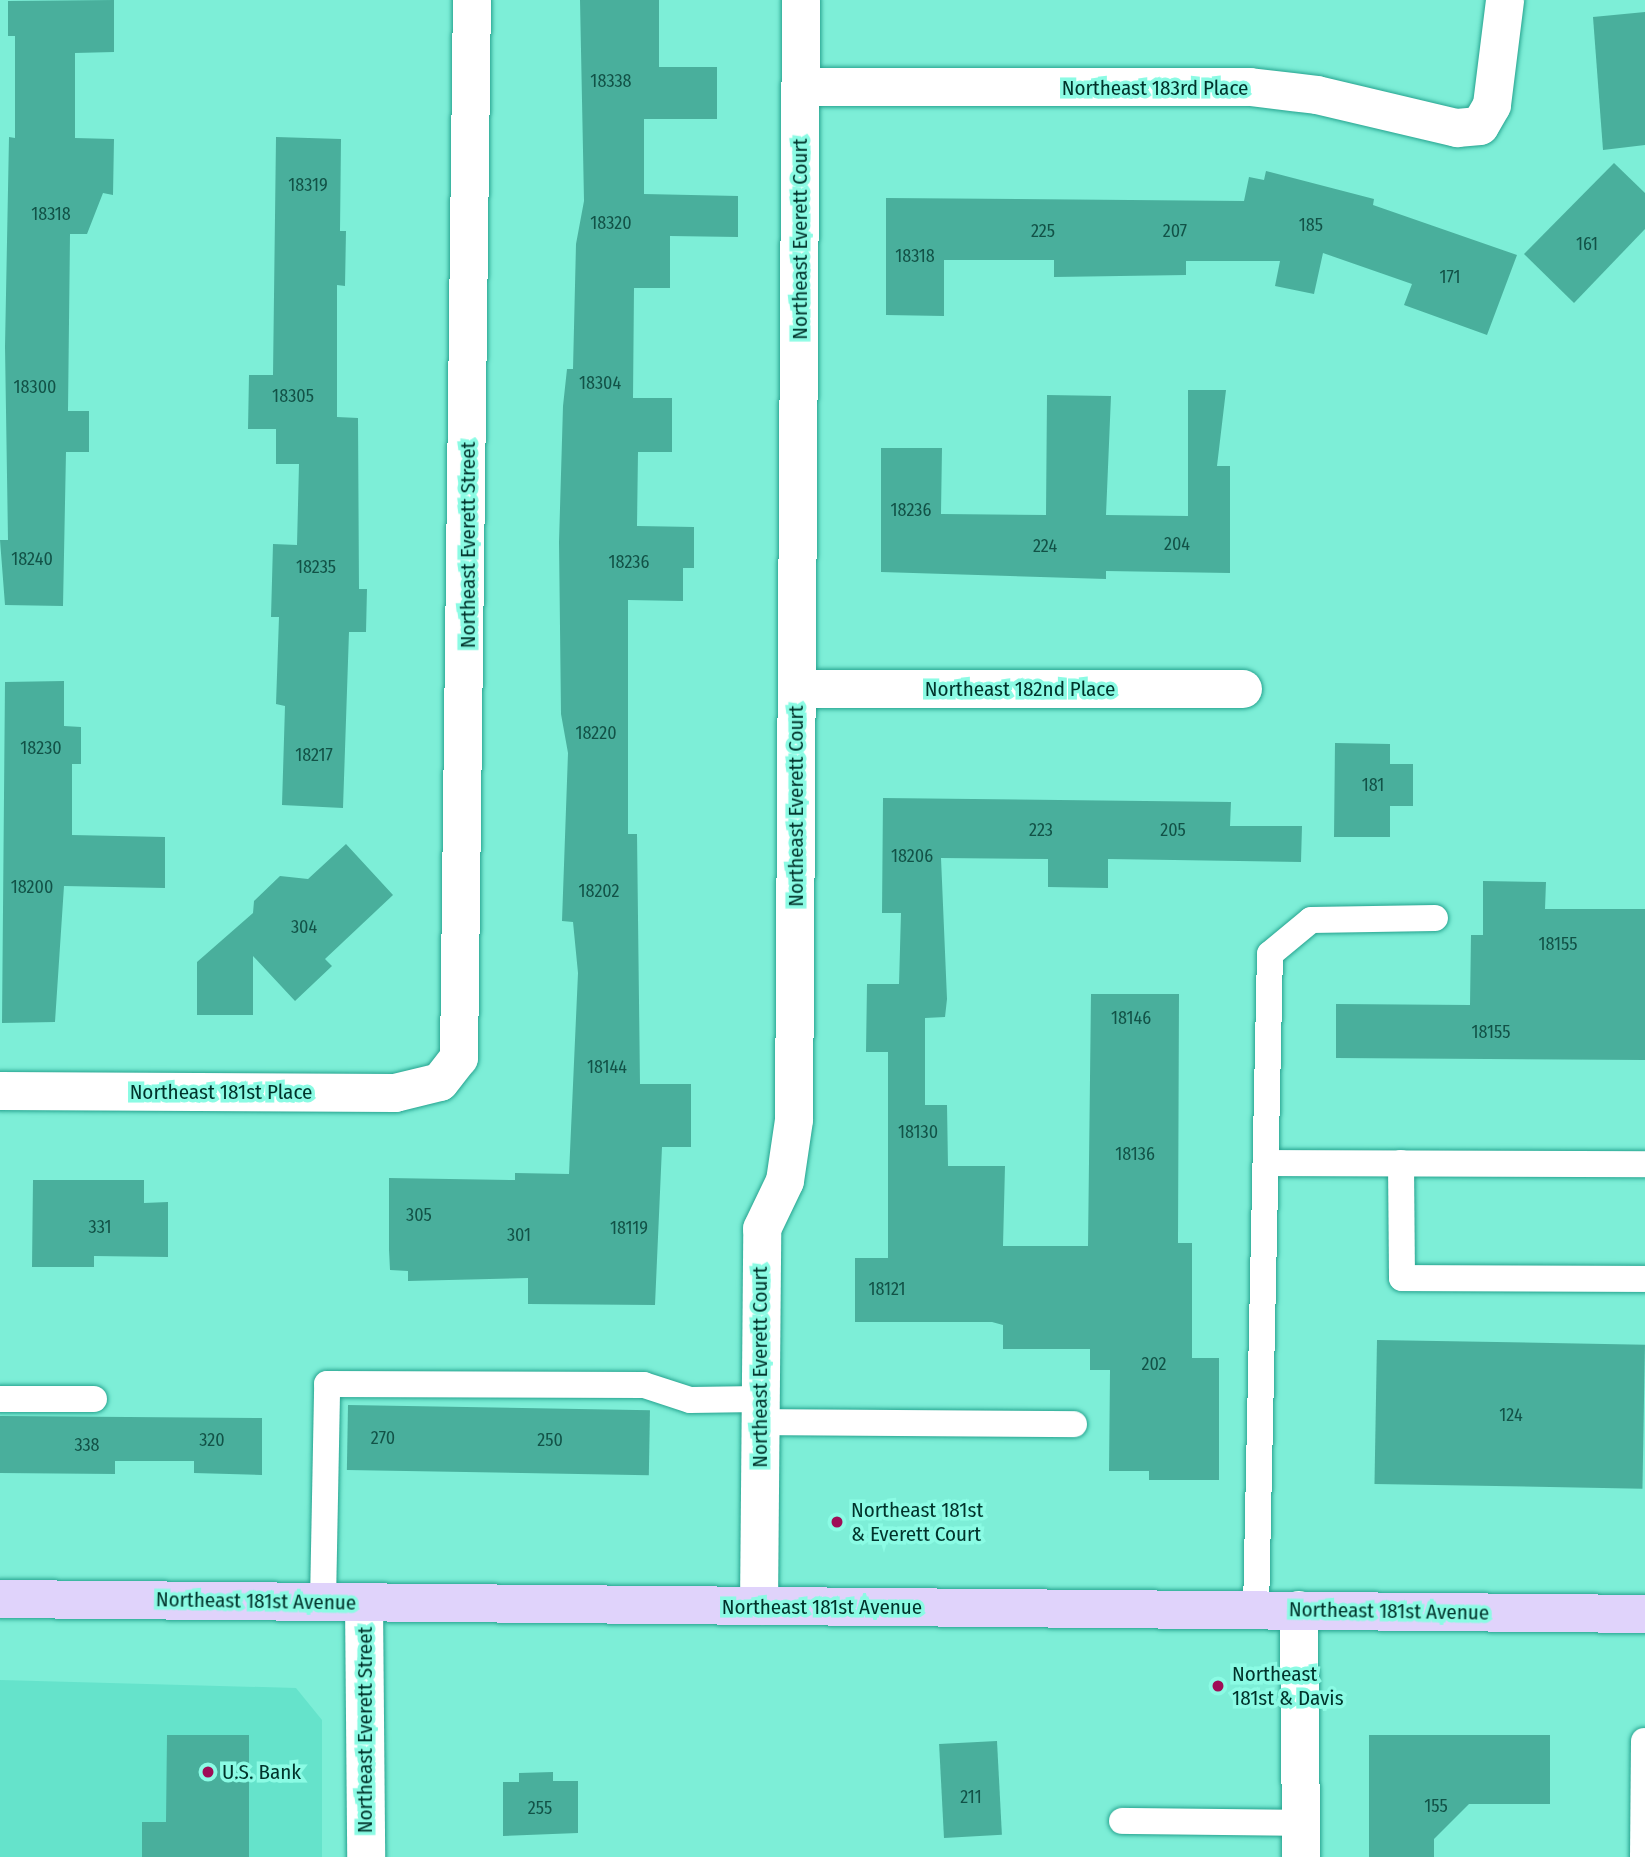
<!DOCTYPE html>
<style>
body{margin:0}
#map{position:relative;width:1645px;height:1857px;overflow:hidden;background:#7deed7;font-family:"Fira Sans Condensed",sans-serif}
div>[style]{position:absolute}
.built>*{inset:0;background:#65e3cb}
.building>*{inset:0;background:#49af9c;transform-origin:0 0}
.roads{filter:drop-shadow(0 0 2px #26a38f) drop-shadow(0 0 2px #26a38f)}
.service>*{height:26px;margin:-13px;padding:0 13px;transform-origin:13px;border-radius:13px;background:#fff}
.minor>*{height:38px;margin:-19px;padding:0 19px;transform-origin:19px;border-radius:19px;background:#fff}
.primary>*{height:38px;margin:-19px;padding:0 19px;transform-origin:19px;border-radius:19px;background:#e0d3fb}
.dots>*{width:19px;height:19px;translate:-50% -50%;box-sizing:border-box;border:4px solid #8bfbe4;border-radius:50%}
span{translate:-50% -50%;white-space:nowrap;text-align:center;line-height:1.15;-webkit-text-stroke:7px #8bfbe4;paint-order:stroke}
.number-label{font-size:18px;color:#125247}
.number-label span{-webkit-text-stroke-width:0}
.street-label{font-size:21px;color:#00332b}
.poi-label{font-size:21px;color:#00332b}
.left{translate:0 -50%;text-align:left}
</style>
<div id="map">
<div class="built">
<div style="clip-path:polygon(0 1680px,296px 1688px,322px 1720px,322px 1857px,0 1857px)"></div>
</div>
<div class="building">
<div style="clip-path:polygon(114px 0,114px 52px,75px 53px,75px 138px,114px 139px,113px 195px,103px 193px,87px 234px,70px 234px,68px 411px,89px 411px,89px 452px,66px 452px,63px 606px,5px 605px,0 540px,8px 540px,5px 347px,9px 137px,15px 138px,15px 36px,8px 36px,8px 1px)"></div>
<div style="clip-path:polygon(580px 0,659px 0,659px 67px,717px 67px,717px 119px,644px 119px,644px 194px,738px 196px,738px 237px,670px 236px,670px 288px,634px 288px,633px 398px,672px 398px,672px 452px,638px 452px,637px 526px,694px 527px,694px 568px,683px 568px,683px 601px,628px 600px,628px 834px,637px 834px,640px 1084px,691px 1084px,691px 1147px,662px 1147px,655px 1305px,528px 1304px,528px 1278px,408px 1281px,408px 1271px,390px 1270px,389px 1250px,389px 1178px,515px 1180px,515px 1173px,569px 1174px,578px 973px,573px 922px,562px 921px,568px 753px,561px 714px,559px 542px,563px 406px,567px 369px,573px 369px,576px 244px,584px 201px)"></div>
<div style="clip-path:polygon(1645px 12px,1645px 145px,1603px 150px,1593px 17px)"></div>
<div style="clip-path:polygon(276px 137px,341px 139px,340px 231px,346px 231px,345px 286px,337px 285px,337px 417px,358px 418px,359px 589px,367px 589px,366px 632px,349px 632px,343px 808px,282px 805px,285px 706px,276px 704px,279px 617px,271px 617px,273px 544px,297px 545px,299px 464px,276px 464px,276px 429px,248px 429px,249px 375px,273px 375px)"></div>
<div style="clip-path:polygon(1614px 163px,1645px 193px,1645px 229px,1574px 303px,1524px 254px)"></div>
<div style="clip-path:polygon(1266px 171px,1374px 199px,1373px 205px,1517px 255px,1487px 335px,1404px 305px,1412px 284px,1323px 253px,1314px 294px,1275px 286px,1280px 261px,1186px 261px,1186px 275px,1054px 277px,1054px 260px,944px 260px,944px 316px,886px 315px,886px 198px,1244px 201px,1249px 177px,1264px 180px)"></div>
<div style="clip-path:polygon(1188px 390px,1226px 390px,1217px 466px,1230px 466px,1230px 573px,1106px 571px,1106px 579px,881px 572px,881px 448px,942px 448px,941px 514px,1046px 515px,1047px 395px,1111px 396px,1106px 515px,1188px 516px)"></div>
<div style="clip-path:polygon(64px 681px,64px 726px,81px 727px,81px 764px,72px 764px,72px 835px,165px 837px,165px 888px,64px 886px,55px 1022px,2px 1023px,5px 682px)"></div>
<div style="clip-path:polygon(1335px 743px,1390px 744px,1390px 764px,1413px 764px,1413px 806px,1390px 806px,1390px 837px,1334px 837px)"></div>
<div style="clip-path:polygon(883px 798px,1231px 802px,1230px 826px,1302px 826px,1301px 862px,1108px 859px,1108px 888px,1048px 887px,1048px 859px,941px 858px,947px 999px,945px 1017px,925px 1018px,925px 1105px,947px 1105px,948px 1166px,1005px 1166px,1003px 1246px,1088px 1246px,1091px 994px,1179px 994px,1178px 1243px,1192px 1243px,1192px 1358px,1219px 1358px,1219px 1480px,1149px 1480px,1149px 1471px,1109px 1471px,1110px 1370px,1090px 1370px,1090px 1349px,1003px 1349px,1003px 1325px,992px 1322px,855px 1322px,855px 1258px,888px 1258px,888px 1052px,866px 1052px,867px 984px,899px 984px,901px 913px,882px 913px)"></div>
<div style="clip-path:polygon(346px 844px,393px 895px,325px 959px,332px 966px,295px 1001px,253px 956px,253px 1015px,197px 1015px,197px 962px,253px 913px,254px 901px,280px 876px,308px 879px)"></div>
<div style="clip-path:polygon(1483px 881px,1546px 882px,1545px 909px,1645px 909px,1645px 1060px,1336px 1058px,1336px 1004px,1470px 1005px,1471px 935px,1483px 935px)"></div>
<div style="clip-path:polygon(33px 1180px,144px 1180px,144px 1203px,168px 1202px,168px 1257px,94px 1256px,94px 1267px,32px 1267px)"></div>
<div style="left:1377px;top:1340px;width:268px;height:144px;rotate:1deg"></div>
<div style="left:348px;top:1405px;width:302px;height:65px;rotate:1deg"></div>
<div style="clip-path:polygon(0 1416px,262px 1418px,262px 1475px,194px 1473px,194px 1461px,115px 1461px,115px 1474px,0 1473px)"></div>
<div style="clip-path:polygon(167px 1735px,249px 1735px,249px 1857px,142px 1857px,142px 1822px,166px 1822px)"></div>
<div style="clip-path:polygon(1369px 1735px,1550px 1735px,1550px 1804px,1469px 1804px,1434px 1839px,1434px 1857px,1369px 1857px)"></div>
<div style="left:997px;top:1741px;width:94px;height:58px;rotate:87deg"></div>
<div style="clip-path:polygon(553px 1772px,553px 1781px,578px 1781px,578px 1833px,503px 1836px,503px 1782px,519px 1782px,519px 1773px)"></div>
</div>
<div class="roads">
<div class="service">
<div style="left:1267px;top:1163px;width:378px;rotate:0.2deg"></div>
<div style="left:1401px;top:1163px;width:115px;rotate:89.5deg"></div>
<div style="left:1402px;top:1278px;width:243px;rotate:0.2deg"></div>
<div style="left:0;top:1399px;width:94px"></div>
<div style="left:759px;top:1422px;width:315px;rotate:0.4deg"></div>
<div style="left:323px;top:1602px;width:218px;rotate:-88.9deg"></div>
<div style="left:327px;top:1384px;width:317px;rotate:0.2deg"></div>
<div style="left:644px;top:1385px;width:48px;rotate:18.1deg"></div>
<div style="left:690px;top:1400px;width:69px;rotate:-0.8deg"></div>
<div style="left:1256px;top:1610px;width:656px;rotate:-88.78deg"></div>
<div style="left:1270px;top:954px;width:53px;rotate:-39.7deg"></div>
<div style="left:1311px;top:920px;width:124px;rotate:-0.9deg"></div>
<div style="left:1122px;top:1821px;width:178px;rotate:0.6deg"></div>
<div style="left:1643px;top:1857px;width:116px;rotate:-89.5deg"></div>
</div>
<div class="minor">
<div style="left:801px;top:87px;width:449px"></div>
<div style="left:1250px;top:87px;width:67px;rotate:6.8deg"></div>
<div style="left:1317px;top:95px;width:144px;rotate:13.3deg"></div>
<div style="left:1457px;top:128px;width:23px;rotate:-5deg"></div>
<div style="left:1480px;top:126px;width:24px;rotate:-60deg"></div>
<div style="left:1492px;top:105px;width:106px;rotate:-82.9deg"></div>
<div style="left:797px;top:689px;width:446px"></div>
<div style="left:0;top:1091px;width:395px;rotate:0.3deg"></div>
<div style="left:395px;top:1093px;width:46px;rotate:-13.7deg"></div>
<div style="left:440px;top:1082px;width:31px;rotate:-52deg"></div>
<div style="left:459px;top:1058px;width:1058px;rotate:-89.3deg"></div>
<div style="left:364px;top:1603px;width:254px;rotate:89.5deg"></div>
<div style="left:759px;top:1606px;width:377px;rotate:-89.5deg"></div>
<div style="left:762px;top:1229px;width:53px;rotate:-64.4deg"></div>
<div style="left:785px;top:1181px;width:62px;rotate:-81.6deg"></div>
<div style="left:794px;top:1120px;width:1120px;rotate:-89.64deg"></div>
<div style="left:1299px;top:1610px;width:247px;rotate:89.5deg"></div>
</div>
<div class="primary">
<div style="left:0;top:1599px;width:1645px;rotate:0.52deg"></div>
</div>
</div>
<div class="dots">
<div style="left:837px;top:1522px;background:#9f0d56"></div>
<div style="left:1218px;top:1686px;background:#9f0d56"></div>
<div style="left:208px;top:1772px;background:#9f0d56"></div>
</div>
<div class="number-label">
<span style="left:611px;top:81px">18338</span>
<span style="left:308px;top:185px">18319</span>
<span style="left:51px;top:214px">18318</span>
<span style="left:611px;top:223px">18320</span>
<span style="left:1311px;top:225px">185</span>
<span style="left:1043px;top:231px">225</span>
<span style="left:1175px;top:231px">207</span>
<span style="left:1587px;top:244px">161</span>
<span style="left:915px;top:256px">18318</span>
<span style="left:1450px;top:277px">171</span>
<span style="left:600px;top:383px">18304</span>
<span style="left:35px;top:387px">18300</span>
<span style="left:293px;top:396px">18305</span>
<span style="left:911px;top:510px">18236</span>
<span style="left:1177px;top:544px">204</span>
<span style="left:1045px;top:546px">224</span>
<span style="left:32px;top:559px">18240</span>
<span style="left:629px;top:562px">18236</span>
<span style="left:316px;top:567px">18235</span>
<span style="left:596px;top:733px">18220</span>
<span style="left:41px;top:748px">18230</span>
<span style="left:314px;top:755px">18217</span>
<span style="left:1373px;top:785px">181</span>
<span style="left:1041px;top:830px">223</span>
<span style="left:1173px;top:830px">205</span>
<span style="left:912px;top:856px">18206</span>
<span style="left:32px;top:887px">18200</span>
<span style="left:599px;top:891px">18202</span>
<span style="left:304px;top:927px">304</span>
<span style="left:1558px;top:944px">18155</span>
<span style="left:1131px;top:1018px">18146</span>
<span style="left:1491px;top:1032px">18155</span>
<span style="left:607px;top:1067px">18144</span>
<span style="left:918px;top:1132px">18130</span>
<span style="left:1135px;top:1154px">18136</span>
<span style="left:419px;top:1215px">305</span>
<span style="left:100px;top:1227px">331</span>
<span style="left:629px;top:1228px">18119</span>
<span style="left:519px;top:1235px">301</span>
<span style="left:887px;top:1289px">18121</span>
<span style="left:1154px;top:1364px">202</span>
<span style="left:1511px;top:1415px">124</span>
<span style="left:383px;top:1438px">270</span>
<span style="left:212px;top:1440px">320</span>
<span style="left:550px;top:1440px">250</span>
<span style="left:87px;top:1445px">338</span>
<span style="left:971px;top:1797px">211</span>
<span style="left:1436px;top:1806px">155</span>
<span style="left:540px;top:1808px">255</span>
</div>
<div class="street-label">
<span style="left:1155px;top:88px">Northeast 183rd Place</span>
<span style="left:800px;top:239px;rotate:-90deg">Northeast Everett Court</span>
<span style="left:468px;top:545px;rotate:-90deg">Northeast Everett Street</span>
<span style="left:1020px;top:689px">Northeast 182nd Place</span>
<span style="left:796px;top:806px;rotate:-90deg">Northeast Everett Court</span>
<span style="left:221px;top:1092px">Northeast 181st Place</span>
<span style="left:760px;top:1367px;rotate:-90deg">Northeast Everett Court</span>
<span style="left:256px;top:1601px;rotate:1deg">Northeast 181st Avenue</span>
<span style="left:822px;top:1607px">Northeast 181st Avenue</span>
<span style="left:1389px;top:1611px;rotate:1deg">Northeast 181st Avenue</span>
<span style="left:365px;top:1730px;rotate:-90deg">Northeast Everett Street</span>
</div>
<div class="poi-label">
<span class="left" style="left:851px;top:1522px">Northeast 181st<br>&amp; Everett Court</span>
<span class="left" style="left:1232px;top:1686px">Northeast<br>181st &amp; Davis</span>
<span class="left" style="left:222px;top:1772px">U.S. Bank</span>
</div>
</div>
